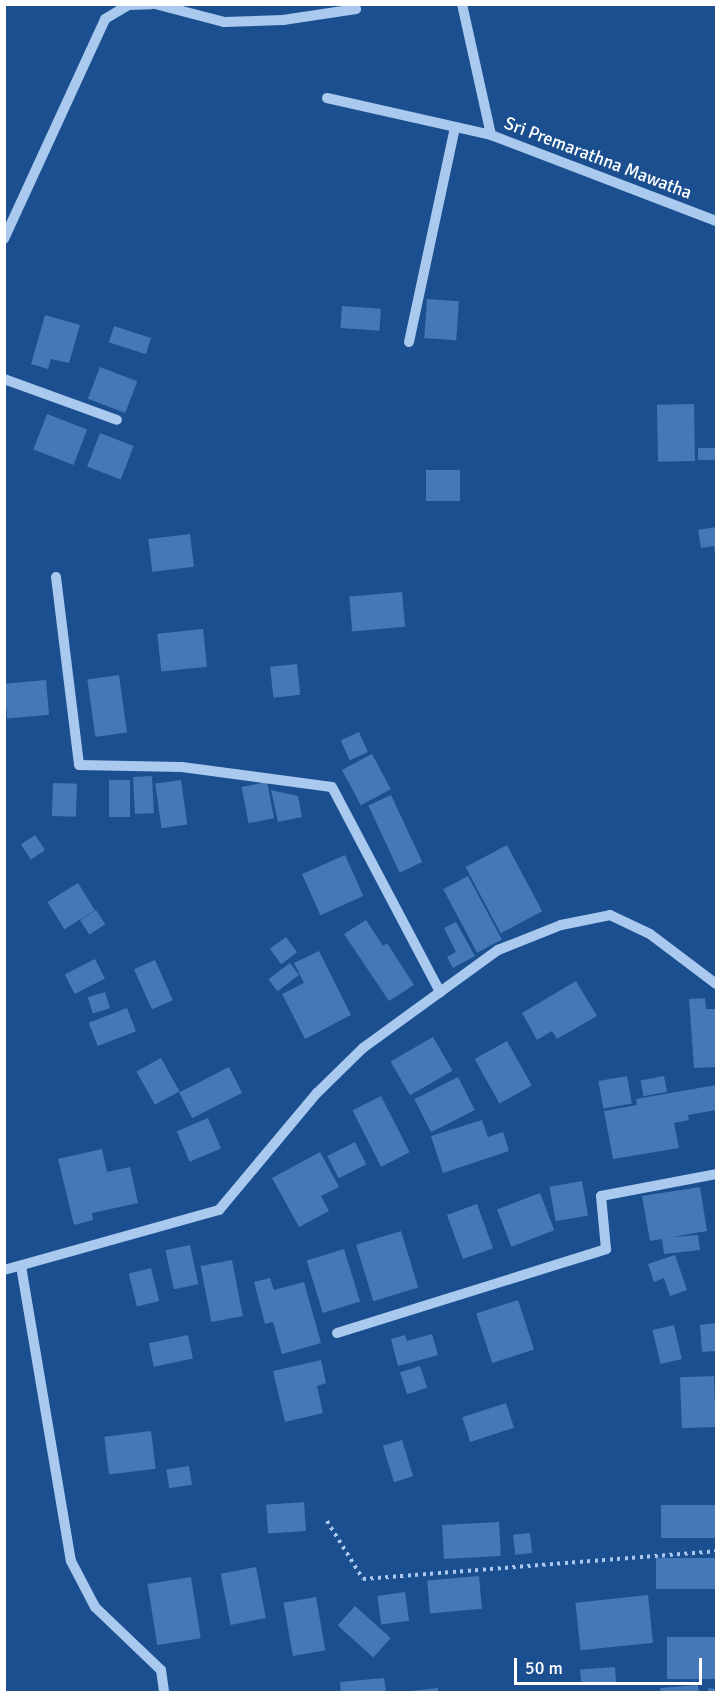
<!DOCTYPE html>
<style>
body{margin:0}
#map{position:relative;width:721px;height:1697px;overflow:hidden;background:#1b4f8f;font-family:Signika,sans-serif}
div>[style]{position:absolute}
.building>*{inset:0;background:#4478b7;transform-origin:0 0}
.path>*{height:4px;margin-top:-2px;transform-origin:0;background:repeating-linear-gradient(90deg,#a9c9ee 0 3px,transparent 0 7.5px)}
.minor>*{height:10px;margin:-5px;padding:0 5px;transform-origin:5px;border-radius:5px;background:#a9c9ee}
span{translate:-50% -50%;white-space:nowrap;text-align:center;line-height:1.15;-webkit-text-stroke:5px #1b4f8f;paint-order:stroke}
.street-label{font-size:18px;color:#fff}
.frame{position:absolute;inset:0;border:6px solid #fff;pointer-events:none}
.scale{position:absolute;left:514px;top:1658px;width:188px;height:27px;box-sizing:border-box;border:3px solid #fff;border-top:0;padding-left:8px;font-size:18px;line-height:21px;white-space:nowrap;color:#fff;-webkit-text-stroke:4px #1b4f8f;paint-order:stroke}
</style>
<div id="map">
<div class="building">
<div style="left:427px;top:299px;width:32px;height:39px;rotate:4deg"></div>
<div style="left:342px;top:306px;width:39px;height:22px;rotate:4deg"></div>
<div style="clip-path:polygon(45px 315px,80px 325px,69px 363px,51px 359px,48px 369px,31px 364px)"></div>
<div style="left:114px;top:326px;width:39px;height:17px;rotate:18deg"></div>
<div style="left:100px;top:367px;width:40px;height:34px;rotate:21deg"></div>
<div style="left:694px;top:404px;width:57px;height:37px;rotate:89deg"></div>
<div style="left:47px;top:414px;width:43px;height:38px;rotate:21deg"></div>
<div style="left:100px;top:433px;width:36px;height:36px;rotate:21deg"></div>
<div style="left:698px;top:448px;width:17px;height:12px"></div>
<div style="left:426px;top:470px;width:34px;height:31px"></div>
<div style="clip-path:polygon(716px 527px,716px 555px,715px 555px,714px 546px,701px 548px,698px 530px)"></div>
<div style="left:190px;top:534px;width:33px;height:42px;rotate:83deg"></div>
<div style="left:402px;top:592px;width:35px;height:53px;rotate:85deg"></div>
<div style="left:203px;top:629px;width:38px;height:46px;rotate:84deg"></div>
<div style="left:297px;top:664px;width:31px;height:27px;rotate:84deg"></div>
<div style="left:119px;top:675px;width:58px;height:32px;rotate:82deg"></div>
<div style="left:46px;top:680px;width:35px;height:42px;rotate:85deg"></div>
<div style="left:359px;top:732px;width:22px;height:20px;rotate:66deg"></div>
<div style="left:372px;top:754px;width:40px;height:34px;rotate:62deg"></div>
<div style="left:152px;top:776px;width:37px;height:19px;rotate:87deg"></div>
<div style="left:109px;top:780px;width:21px;height:37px"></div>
<div style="left:181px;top:780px;width:45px;height:26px;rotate:82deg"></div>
<div style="left:267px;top:782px;width:37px;height:26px;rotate:79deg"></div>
<div style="left:53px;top:783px;width:24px;height:33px;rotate:2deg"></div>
<div style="clip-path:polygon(271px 790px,298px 796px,302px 817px,278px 822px)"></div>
<div style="left:391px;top:795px;width:74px;height:25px;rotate:65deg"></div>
<div style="left:35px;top:835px;width:18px;height:17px;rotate:56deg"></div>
<div style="left:507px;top:845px;width:75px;height:47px;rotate:62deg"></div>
<div style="left:345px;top:855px;width:45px;height:47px;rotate:66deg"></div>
<div style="left:468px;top:876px;width:72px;height:28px;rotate:62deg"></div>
<div style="left:78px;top:883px;width:32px;height:36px;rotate:58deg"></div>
<div style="left:96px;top:910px;width:17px;height:19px;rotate:57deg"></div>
<div style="clip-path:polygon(366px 920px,383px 946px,387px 943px,414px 985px,389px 1001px,344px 934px)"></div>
<div style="clip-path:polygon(456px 922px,475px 956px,453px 968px,447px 957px,456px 952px,444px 928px)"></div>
<div style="left:286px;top:937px;width:19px;height:20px;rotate:54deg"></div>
<div style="clip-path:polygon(319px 951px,351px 1015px,305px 1039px,282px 994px,304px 983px,294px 963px)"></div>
<div style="left:95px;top:959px;width:22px;height:34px;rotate:63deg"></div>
<div style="left:155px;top:960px;width:44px;height:23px;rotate:66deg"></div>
<div style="left:290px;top:963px;width:15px;height:27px;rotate:53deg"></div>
<div style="clip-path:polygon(576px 981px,597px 1016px,557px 1039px,552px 1031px,537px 1040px,522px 1013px)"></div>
<div style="left:105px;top:992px;width:17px;height:18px;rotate:73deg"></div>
<div style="clip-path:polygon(705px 998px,706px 1009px,716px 1009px,716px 1067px,694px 1068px,689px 999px)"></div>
<div style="left:127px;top:1008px;width:25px;height:41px;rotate:69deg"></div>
<div style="left:433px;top:1037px;width:39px;height:49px;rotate:60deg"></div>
<div style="left:507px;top:1041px;width:51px;height:37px;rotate:61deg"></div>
<div style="left:161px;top:1058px;width:38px;height:28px;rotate:61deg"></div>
<div style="left:229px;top:1067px;width:29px;height:56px;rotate:63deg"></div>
<div style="left:627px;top:1076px;width:28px;height:29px;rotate:80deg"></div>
<div style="left:664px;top:1076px;width:16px;height:24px;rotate:79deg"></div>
<div style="left:458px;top:1077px;width:37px;height:49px;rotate:63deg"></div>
<div style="clip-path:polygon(716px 1085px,716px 1110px,688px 1115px,689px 1120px,674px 1123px,679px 1148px,613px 1159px,604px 1111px,637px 1105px,636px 1099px)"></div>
<div style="left:381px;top:1096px;width:63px;height:32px;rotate:63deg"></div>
<div style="left:208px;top:1118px;width:33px;height:34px;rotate:67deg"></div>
<div style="clip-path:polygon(482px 1120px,488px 1137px,503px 1132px,509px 1151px,443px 1173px,431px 1136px)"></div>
<div style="left:355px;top:1142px;width:25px;height:31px;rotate:63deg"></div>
<div style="clip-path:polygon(102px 1149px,107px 1172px,130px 1167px,138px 1203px,92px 1213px,93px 1220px,74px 1225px,58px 1159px)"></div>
<div style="clip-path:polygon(320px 1152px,339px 1187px,321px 1196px,329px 1211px,299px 1227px,272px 1178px)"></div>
<div style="left:582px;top:1181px;width:35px;height:33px;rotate:80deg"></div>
<div style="clip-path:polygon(700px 1187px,707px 1231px,672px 1237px,698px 1235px,700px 1250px,664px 1254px,662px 1239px,650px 1241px,642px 1196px)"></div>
<div style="left:540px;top:1193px;width:40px;height:46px;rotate:69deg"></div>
<div style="left:477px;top:1204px;width:47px;height:32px;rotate:70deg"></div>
<div style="left:401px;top:1231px;width:59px;height:47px;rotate:73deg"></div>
<div style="left:190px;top:1245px;width:40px;height:25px;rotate:78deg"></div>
<div style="left:344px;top:1249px;width:55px;height:39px;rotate:73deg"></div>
<div style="clip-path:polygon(675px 1255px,687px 1290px,670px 1296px,664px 1278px,654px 1282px,648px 1264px)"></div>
<div style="left:232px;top:1260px;width:57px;height:32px;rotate:79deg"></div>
<div style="left:151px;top:1268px;width:34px;height:23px;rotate:76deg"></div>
<div style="clip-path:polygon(270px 1278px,274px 1290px,304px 1282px,321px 1343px,282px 1354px,273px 1322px,265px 1324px,254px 1282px)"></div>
<div style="left:518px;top:1300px;width:52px;height:44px;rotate:72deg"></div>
<div style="clip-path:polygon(716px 1323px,716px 1351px,702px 1352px,700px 1325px)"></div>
<div style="left:674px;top:1325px;width:35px;height:22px;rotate:77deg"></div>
<div style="clip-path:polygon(432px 1334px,438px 1355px,398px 1366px,391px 1339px,405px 1335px,407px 1341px)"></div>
<div style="left:188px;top:1335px;width:24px;height:40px;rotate:78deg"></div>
<div style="clip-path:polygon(321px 1360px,326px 1383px,317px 1386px,323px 1413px,285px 1422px,273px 1371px)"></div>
<div style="left:420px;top:1366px;width:23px;height:21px;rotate:72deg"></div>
<div style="left:714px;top:1376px;width:51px;height:34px;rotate:88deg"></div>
<div style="left:506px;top:1403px;width:26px;height:46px;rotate:72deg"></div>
<div style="left:151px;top:1431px;width:38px;height:47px;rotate:83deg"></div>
<div style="left:402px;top:1440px;width:38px;height:20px;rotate:73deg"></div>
<div style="left:189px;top:1466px;width:19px;height:23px;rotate:81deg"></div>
<div style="left:304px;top:1502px;width:29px;height:38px;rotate:86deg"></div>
<div style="left:716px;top:1505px;width:33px;height:55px;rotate:90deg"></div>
<div style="left:499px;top:1522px;width:34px;height:57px;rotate:87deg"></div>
<div style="left:530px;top:1533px;width:20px;height:17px;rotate:84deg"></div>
<div style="left:716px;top:1558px;width:31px;height:60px;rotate:90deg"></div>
<div style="left:256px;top:1567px;width:52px;height:36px;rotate:79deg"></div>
<div style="left:479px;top:1576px;width:33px;height:52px;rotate:85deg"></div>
<div style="left:191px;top:1577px;width:62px;height:44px;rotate:81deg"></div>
<div style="left:405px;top:1592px;width:29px;height:28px;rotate:82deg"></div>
<div style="left:648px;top:1595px;width:48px;height:73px;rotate:84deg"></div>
<div style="left:316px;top:1597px;width:54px;height:33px;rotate:80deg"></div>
<div style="left:355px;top:1606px;width:48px;height:26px;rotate:42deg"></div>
<div style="left:716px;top:1637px;width:42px;height:49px;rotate:90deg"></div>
<div style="left:615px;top:1667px;width:15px;height:35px;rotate:86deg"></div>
<div style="clip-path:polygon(384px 1678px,386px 1692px,341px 1692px,340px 1682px)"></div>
<div style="clip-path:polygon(698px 1685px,699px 1692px,661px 1692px,660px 1688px)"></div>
<div style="clip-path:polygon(438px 1688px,438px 1692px,411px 1692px,411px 1691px)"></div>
<div style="clip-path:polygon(708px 1688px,716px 1689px,716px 1692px,708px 1692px)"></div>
</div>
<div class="path">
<div style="left:327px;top:1521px;width:68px;rotate:58.2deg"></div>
<div style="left:363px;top:1579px;width:354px;rotate:-4.5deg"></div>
</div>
<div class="minor">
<div style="left:155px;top:4px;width:71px;rotate:14.6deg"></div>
<div style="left:224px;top:22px;width:59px;rotate:-1.9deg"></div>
<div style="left:283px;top:20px;width:74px;rotate:-8.6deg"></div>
<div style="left:462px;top:4px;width:134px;rotate:77.5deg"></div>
<div style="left:491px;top:135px;width:241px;rotate:20.9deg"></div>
<div style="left:327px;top:98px;width:168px;rotate:12.7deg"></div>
<div style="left:4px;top:239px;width:242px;rotate:-65.3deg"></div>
<div style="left:105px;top:19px;width:27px;rotate:-31deg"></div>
<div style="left:128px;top:5px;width:23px;rotate:-2deg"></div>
<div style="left:409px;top:342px;width:220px;rotate:-77.9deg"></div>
<div style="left:4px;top:379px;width:120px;rotate:19.9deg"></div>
<div style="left:56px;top:577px;width:189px;rotate:83deg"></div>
<div style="left:79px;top:765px;width:103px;rotate:1.1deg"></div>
<div style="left:182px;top:767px;width:151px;rotate:7.6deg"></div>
<div style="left:332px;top:787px;width:232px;rotate:62.2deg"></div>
<div style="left:21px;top:1266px;width:299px;rotate:80.4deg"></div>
<div style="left:71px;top:1561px;width:52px;rotate:62.4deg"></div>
<div style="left:95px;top:1607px;width:91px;rotate:43.7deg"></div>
<div style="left:161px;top:1670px;width:22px;rotate:82deg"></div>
<div style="left:4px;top:1270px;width:223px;rotate:-15.6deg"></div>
<div style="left:219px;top:1210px;width:153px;rotate:-50.1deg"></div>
<div style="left:317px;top:1093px;width:64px;rotate:-44.4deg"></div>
<div style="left:363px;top:1048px;width:167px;rotate:-36deg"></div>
<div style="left:498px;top:950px;width:68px;rotate:-21.6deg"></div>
<div style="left:561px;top:925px;width:50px;rotate:-11.5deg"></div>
<div style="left:610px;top:915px;width:44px;rotate:25.4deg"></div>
<div style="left:650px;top:934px;width:83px;rotate:37.1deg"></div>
<div style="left:337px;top:1333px;width:282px;rotate:-17.3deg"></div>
<div style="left:606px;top:1249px;width:53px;rotate:-95.4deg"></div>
<div style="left:601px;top:1196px;width:117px;rotate:-10.8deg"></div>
</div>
<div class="street-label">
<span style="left:598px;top:158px;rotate:21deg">Sri Premarathna Mawatha</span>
</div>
<div class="frame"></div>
<div class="scale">50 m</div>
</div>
